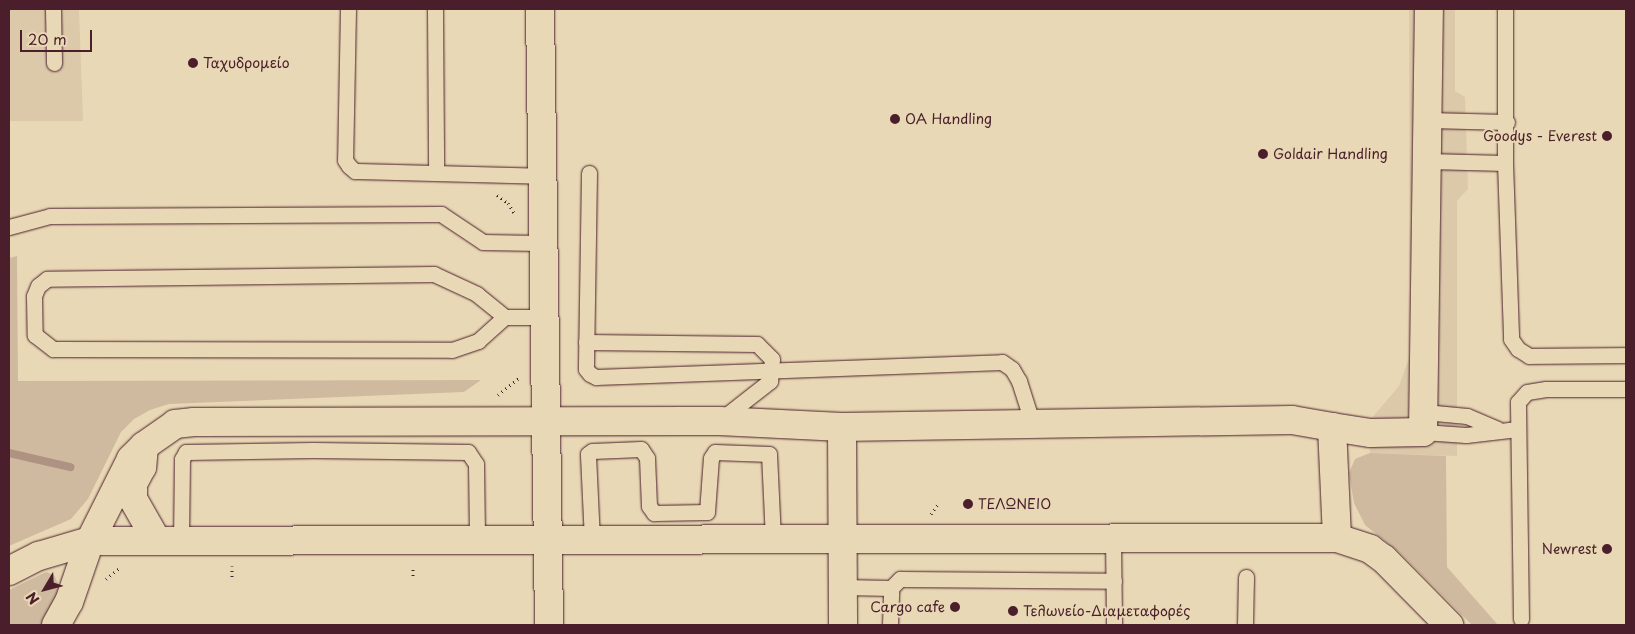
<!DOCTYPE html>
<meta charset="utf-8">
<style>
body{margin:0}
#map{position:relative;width:1635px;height:634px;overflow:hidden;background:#e9d8b5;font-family:"Playpen Sans",sans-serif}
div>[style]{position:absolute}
.built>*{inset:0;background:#dcc9aa}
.green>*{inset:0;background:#cfba9f}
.stream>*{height:8px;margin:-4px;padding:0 4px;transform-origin:4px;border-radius:4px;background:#ae9382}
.path>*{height:3px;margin-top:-1.5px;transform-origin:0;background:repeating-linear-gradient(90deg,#4a1f2b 0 1px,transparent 0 5px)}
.roads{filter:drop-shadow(0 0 1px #4a1f2b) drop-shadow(0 0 1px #4a1f2b)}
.lane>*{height:15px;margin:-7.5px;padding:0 7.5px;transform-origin:7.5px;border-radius:7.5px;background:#e9d8b5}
.street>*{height:28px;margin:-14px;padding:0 14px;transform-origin:14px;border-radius:14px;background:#e9d8b5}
.highway>*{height:28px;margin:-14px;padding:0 14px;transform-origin:14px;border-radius:14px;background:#e9d8b5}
.dots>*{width:14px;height:14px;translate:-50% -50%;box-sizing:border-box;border:2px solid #e9d8b5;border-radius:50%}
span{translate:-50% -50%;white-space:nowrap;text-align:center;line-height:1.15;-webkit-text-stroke:4px #e9d8b5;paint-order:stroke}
.poi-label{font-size:14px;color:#4a1f2b}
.left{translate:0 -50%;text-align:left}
.right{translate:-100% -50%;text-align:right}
.frame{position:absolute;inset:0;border:10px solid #4a1f2b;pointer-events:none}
.north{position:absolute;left:20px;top:564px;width:50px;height:50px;-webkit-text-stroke:4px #e9d8b5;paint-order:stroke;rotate:233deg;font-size:14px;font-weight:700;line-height:20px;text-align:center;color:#4a1f2b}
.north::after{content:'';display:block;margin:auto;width:18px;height:22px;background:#4a1f2b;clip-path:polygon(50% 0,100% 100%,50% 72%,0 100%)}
.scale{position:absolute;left:20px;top:30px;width:72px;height:22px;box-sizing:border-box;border:2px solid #4a1f2b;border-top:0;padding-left:6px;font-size:15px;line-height:18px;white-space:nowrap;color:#4a1f2b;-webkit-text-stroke:4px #e9d8b5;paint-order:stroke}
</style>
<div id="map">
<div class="built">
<div style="clip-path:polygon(9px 9px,79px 9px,83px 121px,9px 121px,9px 202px)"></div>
<div style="clip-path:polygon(1409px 9px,1455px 9px,1455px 91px,1465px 97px,1468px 189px,1457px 201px,1457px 456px,1370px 453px,1370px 420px,1399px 386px,1410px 355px)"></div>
</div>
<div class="green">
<div style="clip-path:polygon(17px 256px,18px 381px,481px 380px,464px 392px,169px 404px,150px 410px,134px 419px,121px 432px,88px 499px,71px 519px,9px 546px,9px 258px)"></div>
<div style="clip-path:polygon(1370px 453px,1446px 456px,1447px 567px,1498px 625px,1472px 625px,1399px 552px,1365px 525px,1354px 503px,1349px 473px,1355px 459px)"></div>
<div style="clip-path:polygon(46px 572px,54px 575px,60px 587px,43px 625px,9px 625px,9px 590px)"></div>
</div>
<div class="stream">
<div style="left:9px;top:453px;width:63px;rotate:12.9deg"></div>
</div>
<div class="path">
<div style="left:497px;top:195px;width:14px;rotate:36deg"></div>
<div style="left:508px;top:203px;width:15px;rotate:58deg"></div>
<div style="left:498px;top:395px;width:28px;rotate:-39deg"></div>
<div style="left:931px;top:514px;width:11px;rotate:-56deg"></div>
<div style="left:232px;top:566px;width:11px;rotate:90deg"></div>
<div style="left:413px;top:576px;width:10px;rotate:-90deg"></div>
<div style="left:106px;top:579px;width:19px;rotate:-39deg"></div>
</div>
<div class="roads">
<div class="lane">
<div style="left:53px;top:9px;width:54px;rotate:88.9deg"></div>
<div style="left:348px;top:9px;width:151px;rotate:91.1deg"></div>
<div style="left:345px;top:160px;width:7px;rotate:56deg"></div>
<div style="left:349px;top:166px;width:8px;rotate:40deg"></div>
<div style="left:355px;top:171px;width:187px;rotate:1.5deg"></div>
<div style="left:435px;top:9px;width:163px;rotate:89.6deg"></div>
<div style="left:1505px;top:9px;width:154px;rotate:90deg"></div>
<div style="left:1505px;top:163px;width:176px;rotate:88deg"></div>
<div style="left:1511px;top:339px;width:12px;rotate:55deg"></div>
<div style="left:1518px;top:349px;width:13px;rotate:32deg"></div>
<div style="left:1529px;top:356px;width:97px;rotate:-0.6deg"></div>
<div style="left:1429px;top:120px;width:78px;rotate:1.5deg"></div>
<div style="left:1428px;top:161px;width:77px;rotate:1.5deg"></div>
<div style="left:589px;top:173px;width:196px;rotate:90.9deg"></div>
<div style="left:586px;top:369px;width:6px;rotate:51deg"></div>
<div style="left:590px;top:374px;width:7px;rotate:27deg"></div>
<div style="left:596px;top:377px;width:406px;rotate:-2.1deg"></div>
<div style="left:1002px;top:362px;width:12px;rotate:35deg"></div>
<div style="left:1012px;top:369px;width:14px;rotate:60deg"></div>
<div style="left:1019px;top:381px;width:46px;rotate:72.3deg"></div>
<div style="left:9px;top:227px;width:42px;rotate:-15deg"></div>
<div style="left:50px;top:216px;width:391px;rotate:-0.3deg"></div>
<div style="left:441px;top:214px;width:50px;rotate:33.7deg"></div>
<div style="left:483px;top:242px;width:59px;rotate:1deg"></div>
<div style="left:505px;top:317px;width:36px;rotate:-141deg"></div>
<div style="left:477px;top:294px;width:47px;rotate:-155.1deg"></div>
<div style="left:434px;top:274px;width:387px;rotate:179.3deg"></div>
<div style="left:47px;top:279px;width:11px;rotate:142deg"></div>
<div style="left:38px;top:286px;width:11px;rotate:112deg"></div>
<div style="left:34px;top:296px;width:39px;rotate:89deg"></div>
<div style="left:35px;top:335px;width:23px;rotate:38deg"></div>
<div style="left:53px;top:349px;width:399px;rotate:0.1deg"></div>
<div style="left:452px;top:350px;width:28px;rotate:-19deg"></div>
<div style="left:478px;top:341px;width:36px;rotate:-42deg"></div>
<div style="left:505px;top:317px;width:38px"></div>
<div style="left:586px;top:342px;width:171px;rotate:0.7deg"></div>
<div style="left:757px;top:344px;width:21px;rotate:45deg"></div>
<div style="left:772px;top:359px;width:22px;rotate:95deg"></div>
<div style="left:770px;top:381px;width:63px;rotate:142deg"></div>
<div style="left:1424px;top:412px;width:43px;rotate:5.3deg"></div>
<div style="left:1467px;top:416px;width:33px;rotate:23deg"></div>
<div style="left:1423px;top:432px;width:43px;rotate:4deg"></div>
<div style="left:1466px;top:435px;width:52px;rotate:-6.6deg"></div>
<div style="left:1113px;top:538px;width:87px;rotate:89.3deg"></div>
<div style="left:592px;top:540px;width:86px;rotate:-92.7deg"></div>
<div style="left:588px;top:454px;width:5px;rotate:-37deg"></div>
<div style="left:592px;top:451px;width:49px;rotate:-2.3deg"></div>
<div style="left:641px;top:449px;width:11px;rotate:56deg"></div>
<div style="left:647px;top:458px;width:48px;rotate:87.6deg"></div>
<div style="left:649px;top:506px;width:9px;rotate:54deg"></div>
<div style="left:654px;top:513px;width:53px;rotate:-1.1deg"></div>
<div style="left:707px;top:512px;width:54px;rotate:-85.8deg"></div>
<div style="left:711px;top:458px;width:7px;rotate:-56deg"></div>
<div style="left:715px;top:452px;width:54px;rotate:2.1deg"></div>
<div style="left:769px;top:454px;width:85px;rotate:87.3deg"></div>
<div style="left:181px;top:541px;width:82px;rotate:-89.3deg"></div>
<div style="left:182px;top:459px;width:8px;rotate:-60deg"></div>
<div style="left:186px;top:452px;width:127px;rotate:-0.9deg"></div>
<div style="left:313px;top:450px;width:155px;rotate:0.7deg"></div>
<div style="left:468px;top:452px;width:14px;rotate:56deg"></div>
<div style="left:476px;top:464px;width:76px;rotate:89.2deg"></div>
<div style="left:843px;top:587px;width:48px;rotate:1.2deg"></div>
<div style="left:1521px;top:619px;width:217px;rotate:-90.8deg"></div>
<div style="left:1518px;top:402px;width:13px;rotate:-48deg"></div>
<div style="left:1527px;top:392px;width:19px;rotate:-9deg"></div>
<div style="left:1546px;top:389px;width:80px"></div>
<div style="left:890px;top:625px;width:37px;rotate:-88deg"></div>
<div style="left:891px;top:588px;width:13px;rotate:-45deg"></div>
<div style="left:900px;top:579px;width:214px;rotate:0.5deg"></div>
<div style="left:1245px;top:625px;width:48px;rotate:-88.8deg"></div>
</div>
<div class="street">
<div style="left:540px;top:9px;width:616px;rotate:89.16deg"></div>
<div style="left:842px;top:427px;width:198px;rotate:89.7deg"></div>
<div style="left:1332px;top:427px;width:39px;rotate:9deg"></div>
<div style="left:1371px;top:433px;width:52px;rotate:-1.1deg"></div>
<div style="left:1423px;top:432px;width:423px;rotate:-89.2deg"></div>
<div style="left:144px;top:446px;width:38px;rotate:-35deg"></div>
<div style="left:175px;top:424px;width:19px;rotate:-6deg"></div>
<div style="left:194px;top:422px;width:525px;rotate:-0.11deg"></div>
<div style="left:719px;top:421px;width:123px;rotate:2.8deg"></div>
<div style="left:842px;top:427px;width:450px;rotate:-0.9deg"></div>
<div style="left:1292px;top:420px;width:41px;rotate:9.9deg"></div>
<div style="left:1332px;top:427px;width:111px;rotate:87.4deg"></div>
<div style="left:90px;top:541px;width:1247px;rotate:-0.14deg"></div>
<div style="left:1337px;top:538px;width:35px;rotate:18deg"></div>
<div style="left:1370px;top:549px;width:17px;rotate:36deg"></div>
<div style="left:1384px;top:559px;width:93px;rotate:45.4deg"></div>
<div style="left:56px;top:625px;width:26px;rotate:-61deg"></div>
<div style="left:69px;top:602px;width:65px;rotate:-71deg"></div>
<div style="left:90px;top:541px;width:92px;rotate:-63.4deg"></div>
<div style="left:131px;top:459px;width:18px;rotate:-45deg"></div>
<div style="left:144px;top:446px;width:21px;rotate:95deg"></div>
<div style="left:142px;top:467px;width:19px;rotate:118deg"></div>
<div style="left:133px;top:484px;width:15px;rotate:90deg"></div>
<div style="left:133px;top:499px;width:48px;rotate:60.3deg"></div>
</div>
<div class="highway">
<div style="left:9px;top:571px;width:34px;rotate:-27deg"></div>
<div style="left:39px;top:556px;width:53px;rotate:-16.4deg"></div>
</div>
</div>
<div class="dots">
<div style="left:193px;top:63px;background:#4a1f2b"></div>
<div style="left:895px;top:119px;background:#4a1f2b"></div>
<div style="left:1607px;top:136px;background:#4a1f2b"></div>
<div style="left:1263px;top:154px;background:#4a1f2b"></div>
<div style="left:968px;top:504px;background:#4a1f2b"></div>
<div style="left:1607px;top:549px;background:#4a1f2b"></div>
<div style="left:955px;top:607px;background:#4a1f2b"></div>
<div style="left:1013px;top:611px;background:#4a1f2b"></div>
</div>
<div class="poi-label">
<span class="left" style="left:203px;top:63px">Ταχυδρομείο</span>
<span class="left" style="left:905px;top:119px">OA Handling</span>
<span class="right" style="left:1597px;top:136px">Goodys - Everest</span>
<span class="left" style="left:1273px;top:154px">Goldair Handling</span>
<span class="left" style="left:978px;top:504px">ΤΕΛΩΝΕΙΟ</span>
<span class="right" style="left:1597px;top:549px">Newrest</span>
<span class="right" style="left:945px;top:607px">Cargo cafe</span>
<span class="left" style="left:1023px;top:611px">Τελωνείο-Διαμεταφορές</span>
</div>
<div class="frame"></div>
<div class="north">N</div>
<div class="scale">20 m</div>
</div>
